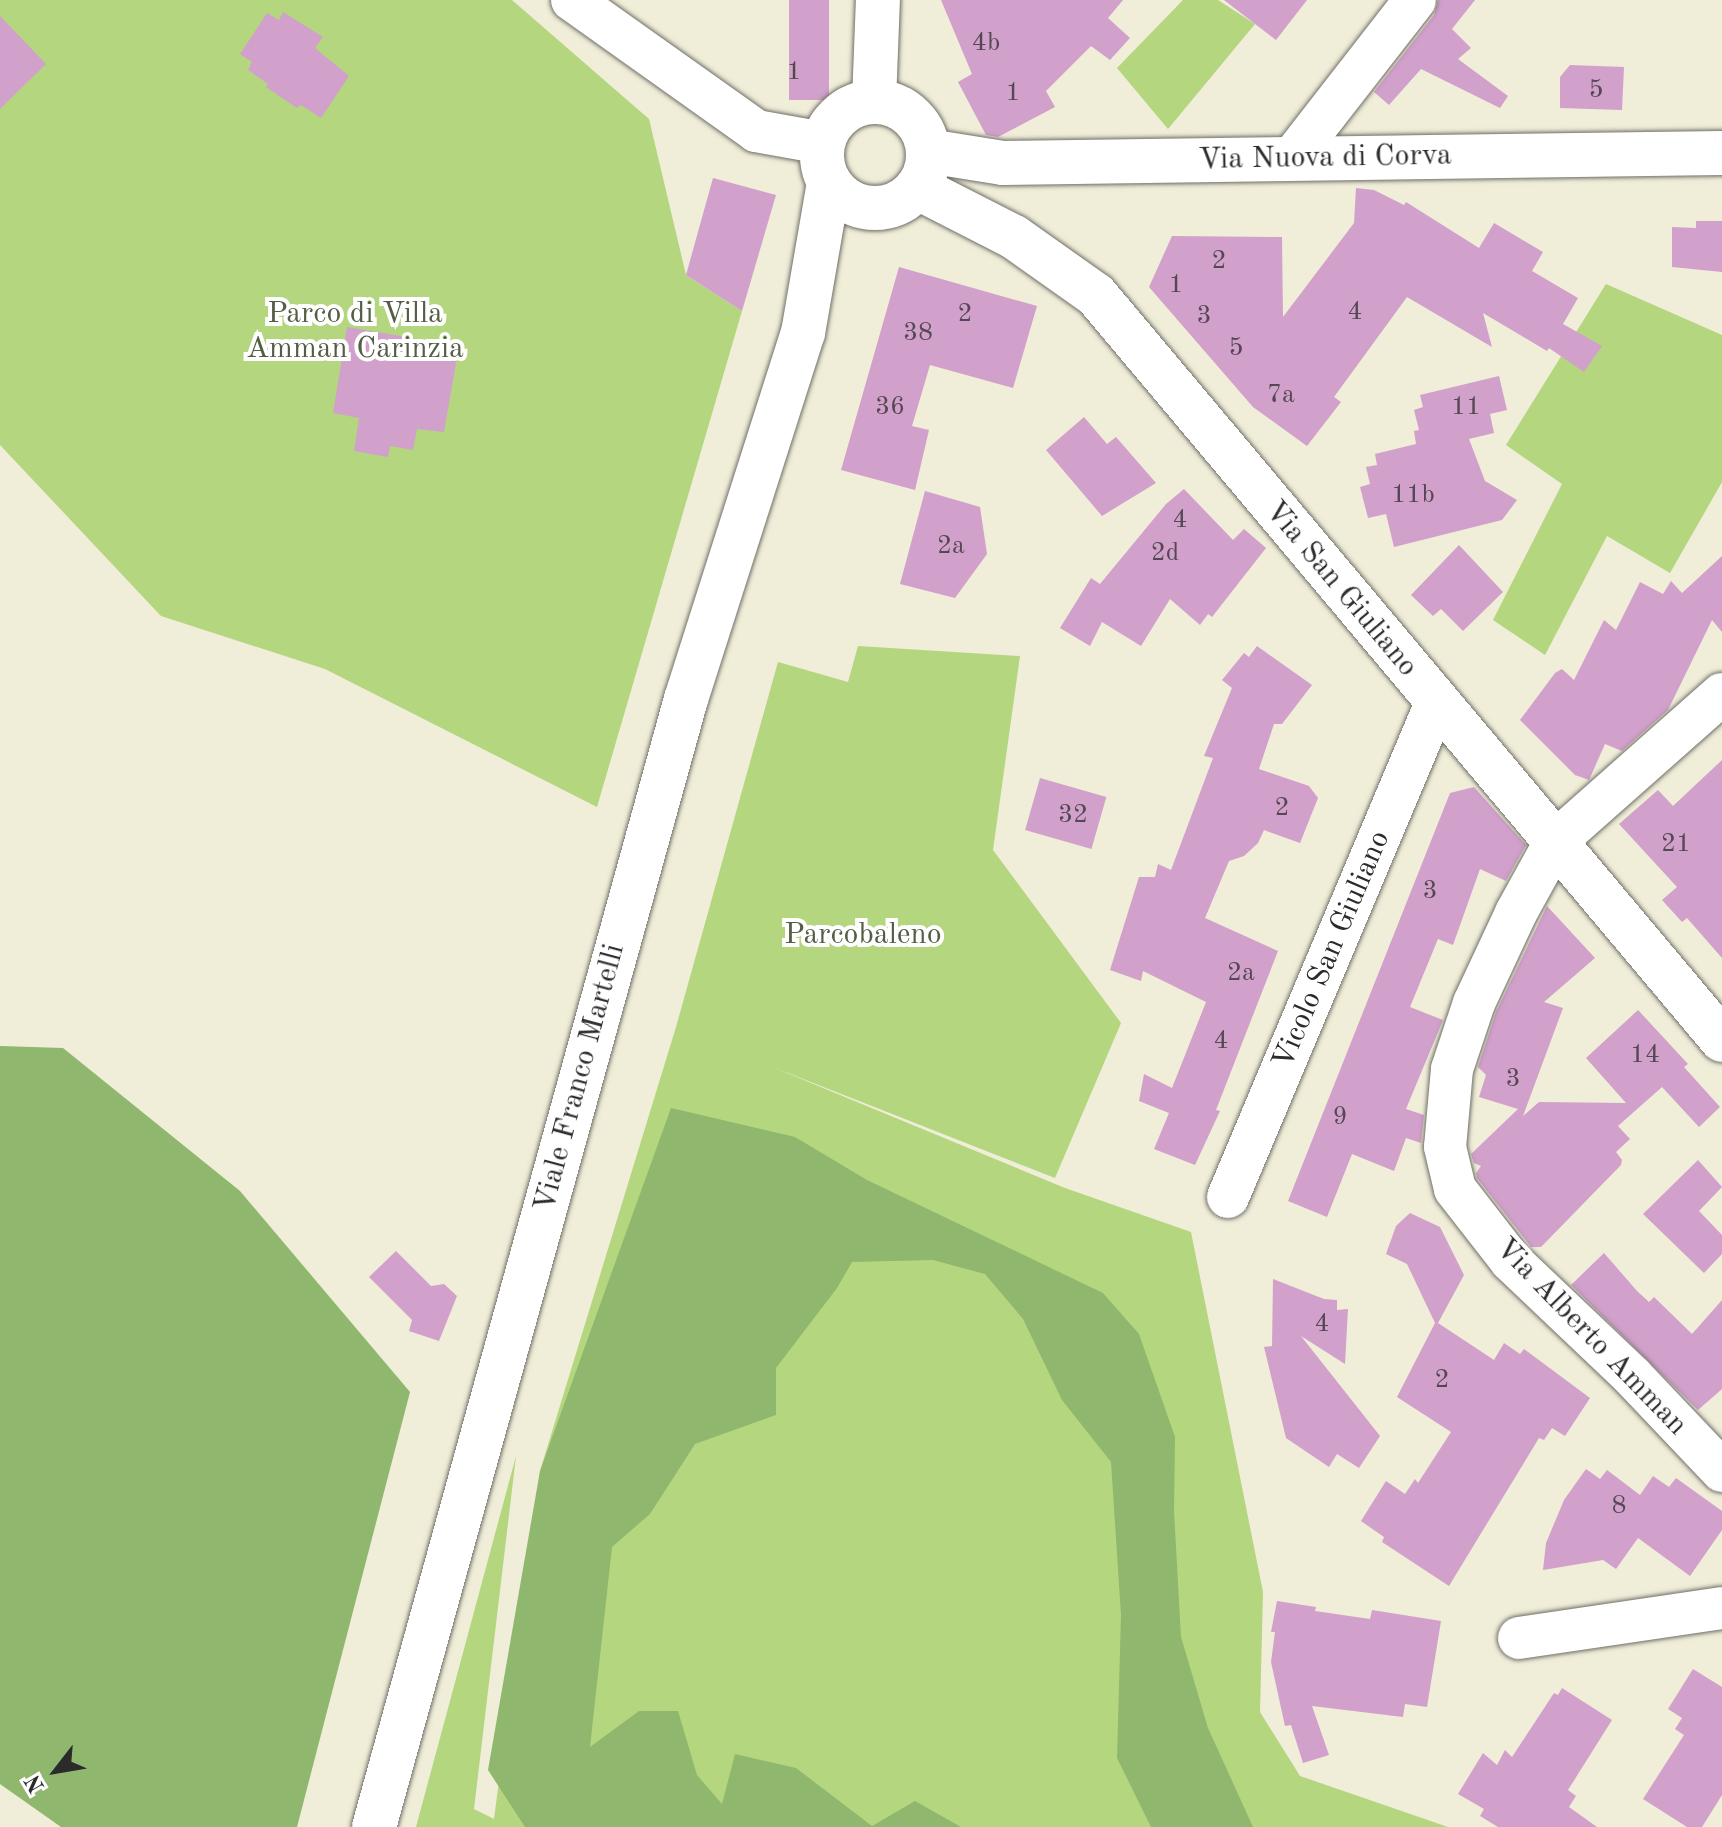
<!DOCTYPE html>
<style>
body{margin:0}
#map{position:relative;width:1722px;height:1827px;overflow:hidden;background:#f0edd8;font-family:"Old Standard TT",serif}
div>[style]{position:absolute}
.green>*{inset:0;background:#b4d67e}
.forest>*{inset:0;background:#8fb76d}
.building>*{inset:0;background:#d1a0cb;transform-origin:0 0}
.roads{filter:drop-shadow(0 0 2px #706f68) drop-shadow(0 0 2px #706f68)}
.minor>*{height:42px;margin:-21px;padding:0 21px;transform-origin:21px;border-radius:21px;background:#fff}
.major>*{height:44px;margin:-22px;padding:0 22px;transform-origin:22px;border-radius:22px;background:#fff}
.major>.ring{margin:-22px;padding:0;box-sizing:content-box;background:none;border:44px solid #fff;border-radius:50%}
span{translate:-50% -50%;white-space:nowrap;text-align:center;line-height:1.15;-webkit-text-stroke:8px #fff;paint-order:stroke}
.number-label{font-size:26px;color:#544853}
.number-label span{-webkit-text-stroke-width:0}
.street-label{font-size:30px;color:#2b2b2b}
.park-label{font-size:30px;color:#545e44}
.north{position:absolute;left:16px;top:1731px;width:80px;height:80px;-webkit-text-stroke:6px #fff;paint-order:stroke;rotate:239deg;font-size:22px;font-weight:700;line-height:32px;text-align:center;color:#2b2b2b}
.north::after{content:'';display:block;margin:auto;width:28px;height:36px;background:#2b2b2b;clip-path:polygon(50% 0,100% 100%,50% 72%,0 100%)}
</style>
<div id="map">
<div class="green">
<div style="clip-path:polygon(0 0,512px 0,649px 119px,686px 275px,742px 311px,597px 807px,325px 669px,161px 616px,0 445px)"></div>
<div style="clip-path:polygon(1183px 0,1218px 0,1255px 24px,1168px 129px,1117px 68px)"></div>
<div style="clip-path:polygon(1606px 284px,1722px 335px,1722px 482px,1670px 573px,1607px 536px,1545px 655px,1493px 620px,1562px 484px,1506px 445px)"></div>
<div style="clip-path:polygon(858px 646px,1020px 656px,993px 850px,1121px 1023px,1055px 1178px,770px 1066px,1065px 1188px,1191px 1232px,1263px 1592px,1260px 1712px,1300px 1776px,1448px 1827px,416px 1827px,516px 1456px,474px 1809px,494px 1819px,540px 1471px,676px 1027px,778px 662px,848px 682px)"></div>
</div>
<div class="forest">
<div style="clip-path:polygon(0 1046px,63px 1048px,240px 1191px,410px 1392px,297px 1827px,61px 1827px,0 1784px)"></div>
<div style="clip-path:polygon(671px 1108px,795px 1137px,867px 1180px,1103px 1293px,1139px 1334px,1175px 1437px,1174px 1511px,1181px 1637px,1208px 1728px,1253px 1827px,1151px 1827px,1117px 1758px,1121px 1615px,1111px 1462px,1062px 1400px,1023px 1319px,985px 1274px,933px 1260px,852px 1262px,837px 1288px,776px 1368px,776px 1415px,695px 1444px,650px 1514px,612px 1547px,590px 1747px,639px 1711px,678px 1711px,697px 1775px,722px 1804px,735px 1754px,796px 1768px,872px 1826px,915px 1801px,961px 1827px,525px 1827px,488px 1770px,540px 1471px)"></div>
</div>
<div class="building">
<div style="left:789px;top:0;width:40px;height:100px"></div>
<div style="clip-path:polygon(941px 0,1123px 0,1108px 18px,1130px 38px,1110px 60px,1091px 46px,1046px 91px,1055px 107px,998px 137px,986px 135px,958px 82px,972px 74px)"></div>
<div style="clip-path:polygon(1224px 0,1307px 0,1276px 40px)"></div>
<div style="clip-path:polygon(1438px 0,1475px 0,1452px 29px,1471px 48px,1458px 59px,1508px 96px,1500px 108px,1421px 69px,1389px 105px,1374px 92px,1434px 15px)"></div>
<div style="clip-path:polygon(283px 12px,323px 37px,315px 48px,349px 76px,321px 118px,301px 105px,297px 108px,266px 87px,268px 84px,248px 70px,252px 62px,240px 54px,267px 13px,279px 20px)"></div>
<div style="clip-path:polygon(0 16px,46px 64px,0 109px)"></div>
<div style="clip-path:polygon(1570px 65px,1624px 67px,1622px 110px,1560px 108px,1560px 77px)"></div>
<div style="clip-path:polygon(713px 178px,776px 195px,742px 311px,686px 275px)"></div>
<div style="clip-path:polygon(1356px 188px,1374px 190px,1404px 205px,1406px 202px,1479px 248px,1494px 223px,1543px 252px,1532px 271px,1578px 298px,1563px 324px,1602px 346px,1584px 372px,1549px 348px,1547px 351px,1483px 313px,1492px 347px,1407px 297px,1334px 397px,1341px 402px,1307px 446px,1253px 407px,1149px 287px,1172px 236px,1282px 237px,1283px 317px,1354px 223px)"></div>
<div style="clip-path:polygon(1696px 221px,1722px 221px,1722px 272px,1672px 267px,1672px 227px,1696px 228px)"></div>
<div style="clip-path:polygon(899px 267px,1037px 306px,1013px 388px,930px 365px,912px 426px,929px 430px,915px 490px,841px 470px)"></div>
<div style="clip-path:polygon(347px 327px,459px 346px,444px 432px,417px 429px,413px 450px,390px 446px,388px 457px,354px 451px,359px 418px,333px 413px)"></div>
<div style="clip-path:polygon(1499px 376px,1507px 410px,1490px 414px,1494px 433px,1469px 439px,1485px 481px,1517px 500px,1502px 520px,1394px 547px,1386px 514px,1368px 518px,1360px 487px,1370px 484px,1366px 467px,1377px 465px,1375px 454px,1416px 444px,1414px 431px,1419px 430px,1414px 410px,1423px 407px,1420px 395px)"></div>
<div style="clip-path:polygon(1084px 417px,1107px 444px,1116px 437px,1156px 483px,1102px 516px,1046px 450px)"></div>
<div style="clip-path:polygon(1184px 489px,1233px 540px,1244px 529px,1266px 548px,1212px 617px,1208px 614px,1200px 625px,1170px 599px,1141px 646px,1102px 622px,1090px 646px,1060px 628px,1091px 578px,1100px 584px,1166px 504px)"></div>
<div style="clip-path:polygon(925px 491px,980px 507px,987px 554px,955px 598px,900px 584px)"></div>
<div style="clip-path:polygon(1459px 545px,1503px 592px,1463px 631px,1441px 609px,1433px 616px,1411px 595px)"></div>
<div style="clip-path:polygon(1722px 556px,1722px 632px,1712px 620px,1668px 710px,1622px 751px,1605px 744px,1589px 780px,1575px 775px,1520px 720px,1555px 673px,1562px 669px,1574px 680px,1604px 620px,1616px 630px,1640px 582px,1663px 594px,1671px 581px,1682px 593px)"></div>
<div style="clip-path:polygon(1257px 646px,1312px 685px,1282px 724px,1274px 724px,1259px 769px,1309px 786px,1318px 798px,1300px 843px,1264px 830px,1258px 843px,1244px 856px,1229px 861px,1205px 918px,1278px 951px,1216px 1110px,1220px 1111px,1195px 1165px,1154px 1149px,1169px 1113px,1139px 1101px,1144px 1074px,1172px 1088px,1206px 1002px,1143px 971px,1141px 981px,1110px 970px,1139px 877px,1155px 877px,1158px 864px,1171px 870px,1213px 758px,1204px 756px,1232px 688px,1222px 680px,1244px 653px,1249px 657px)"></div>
<div style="clip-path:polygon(1722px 760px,1722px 958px,1687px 918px,1682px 922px,1662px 900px,1677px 887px,1619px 824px,1658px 790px,1673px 806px)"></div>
<div style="left:1040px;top:778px;width:69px;height:54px;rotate:16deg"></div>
<div style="clip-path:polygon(1474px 787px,1526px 845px,1506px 881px,1480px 869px,1453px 945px,1438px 939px,1410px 1007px,1443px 1020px,1406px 1109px,1424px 1115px,1421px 1143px,1406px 1138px,1394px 1171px,1352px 1154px,1327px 1217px,1288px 1201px,1450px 793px)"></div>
<div style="clip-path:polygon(1547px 906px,1595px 958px,1544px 1002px,1563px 1008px,1523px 1116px,1539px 1102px,1626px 1103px,1586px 1058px,1638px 1010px,1688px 1064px,1684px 1067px,1720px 1107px,1699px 1127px,1662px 1087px,1618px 1126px,1630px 1139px,1616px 1152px,1622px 1160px,1621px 1165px,1541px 1247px,1531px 1247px,1477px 1178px,1476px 1173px,1481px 1166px,1474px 1163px,1471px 1154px,1518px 1109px,1479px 1097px,1486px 1075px,1478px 1067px,1496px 1012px)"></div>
<div style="clip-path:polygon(1698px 1160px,1722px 1187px,1699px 1211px,1722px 1235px,1722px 1254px,1704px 1273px,1643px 1214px)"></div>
<div style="clip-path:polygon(1410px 1213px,1440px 1227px,1464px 1275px,1438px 1323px,1494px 1360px,1504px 1343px,1520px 1354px,1524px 1349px,1590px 1398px,1565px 1436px,1552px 1428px,1544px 1440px,1539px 1438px,1449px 1586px,1382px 1542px,1384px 1537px,1361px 1521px,1386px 1481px,1405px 1494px,1415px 1479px,1418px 1483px,1451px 1432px,1397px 1397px,1435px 1323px,1407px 1264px,1386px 1254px,1396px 1226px)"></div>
<div style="clip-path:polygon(396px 1251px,431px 1286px,444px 1284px,457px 1296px,439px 1341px,409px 1331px,412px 1320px,369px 1277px)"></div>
<div style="clip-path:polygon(1604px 1253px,1637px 1291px,1649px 1302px,1654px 1297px,1692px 1334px,1722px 1300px,1722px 1389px,1698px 1410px,1571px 1285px)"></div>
<div style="clip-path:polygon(1273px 1279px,1324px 1299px,1337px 1300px,1337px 1310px,1348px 1309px,1345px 1364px,1301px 1336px,1380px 1436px,1359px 1468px,1337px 1454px,1329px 1467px,1286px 1438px,1264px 1347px,1272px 1346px)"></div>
<div style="clip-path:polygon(1586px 1469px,1600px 1479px,1607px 1470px,1640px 1495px,1653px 1476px,1669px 1487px,1676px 1478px,1722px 1511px,1722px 1530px,1690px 1576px,1638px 1538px,1616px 1569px,1603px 1560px,1543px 1570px,1546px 1543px,1564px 1500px)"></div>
<div style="clip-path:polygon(1277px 1601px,1316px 1607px,1315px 1611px,1370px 1619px,1372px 1610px,1441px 1621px,1427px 1707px,1405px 1704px,1403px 1717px,1312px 1706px,1329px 1755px,1303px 1763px,1291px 1725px,1285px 1726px,1271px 1662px,1275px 1632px,1271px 1632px)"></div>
<div style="clip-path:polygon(1693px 1669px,1722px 1687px,1722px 1795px,1702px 1827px,1687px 1827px,1643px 1799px,1684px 1735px,1675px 1729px,1682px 1718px,1668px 1709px)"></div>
<div style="clip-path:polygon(1562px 1688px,1612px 1720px,1568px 1790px,1576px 1796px,1569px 1807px,1597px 1827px,1498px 1827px,1480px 1816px,1484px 1809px,1458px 1794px,1483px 1753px,1497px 1765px,1505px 1750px,1512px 1757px,1554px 1693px,1558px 1695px)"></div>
</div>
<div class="roads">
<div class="minor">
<div style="left:572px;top:0;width:226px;rotate:35.4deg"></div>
<div style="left:756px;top:131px;width:68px;rotate:10.2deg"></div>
<div style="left:1292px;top:158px;width:200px;rotate:-52.1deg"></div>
<div style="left:1722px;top:694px;width:223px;rotate:138.5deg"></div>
<div style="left:1555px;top:842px;width:81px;rotate:118.8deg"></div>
<div style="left:1516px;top:913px;width:99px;rotate:115deg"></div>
<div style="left:1474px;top:1003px;width:70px;rotate:108.4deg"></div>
<div style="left:1452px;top:1069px;width:78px;rotate:95.1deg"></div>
<div style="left:1445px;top:1147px;width:43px;rotate:76.6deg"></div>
<div style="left:1455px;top:1189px;width:91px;rotate:52.1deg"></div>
<div style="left:1511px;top:1261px;width:167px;rotate:43.5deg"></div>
<div style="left:1632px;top:1376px;width:131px;rotate:46.5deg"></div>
<div style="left:1228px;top:1197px;width:536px;rotate:-67.17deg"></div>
<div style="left:1519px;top:1638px;width:205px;rotate:-8.4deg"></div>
</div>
<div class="major">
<div class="ring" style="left:822px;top:102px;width:62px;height:62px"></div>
<div style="left:874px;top:102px;width:102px;rotate:-87.8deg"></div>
<div style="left:928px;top:151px;width:76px;rotate:9.1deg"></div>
<div style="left:1003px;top:163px;width:719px;rotate:-0.8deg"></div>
<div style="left:918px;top:188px;width:108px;rotate:27deg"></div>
<div style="left:1014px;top:237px;width:100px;rotate:35.3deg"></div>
<div style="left:1096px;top:295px;width:973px;rotate:49.96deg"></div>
<div style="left:374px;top:1827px;width:1170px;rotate:-74.54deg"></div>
<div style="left:686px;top:699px;width:384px;rotate:-72.3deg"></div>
<div style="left:803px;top:333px;width:153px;rotate:-80.2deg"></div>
</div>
</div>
<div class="number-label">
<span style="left:986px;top:44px">4b</span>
<span style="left:794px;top:73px">1</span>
<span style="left:1596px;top:91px">5</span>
<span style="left:1013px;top:94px">1</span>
<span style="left:1219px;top:262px">2</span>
<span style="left:1176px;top:286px">1</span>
<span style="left:1355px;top:313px">4</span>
<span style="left:965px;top:315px">2</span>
<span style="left:1204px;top:317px">3</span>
<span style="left:918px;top:334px">38</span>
<span style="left:1236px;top:349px">5</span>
<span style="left:1281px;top:396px">7a</span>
<span style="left:890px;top:408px">36</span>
<span style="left:1466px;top:408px">11</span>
<span style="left:1413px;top:496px">11b</span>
<span style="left:1180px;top:521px">4</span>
<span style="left:951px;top:547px">2a</span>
<span style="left:1165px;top:554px">2d</span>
<span style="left:1282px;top:809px">2</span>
<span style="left:1073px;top:816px">32</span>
<span style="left:1676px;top:845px">21</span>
<span style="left:1430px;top:892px">3</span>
<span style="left:1241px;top:974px">2a</span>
<span style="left:1221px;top:1042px">4</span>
<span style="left:1645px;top:1056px">14</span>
<span style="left:1513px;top:1080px">3</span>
<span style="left:1340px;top:1118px">9</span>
<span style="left:1322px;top:1325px">4</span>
<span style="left:1442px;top:1381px">2</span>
<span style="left:1619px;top:1507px">8</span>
</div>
<div class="street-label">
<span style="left:1325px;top:158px;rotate:-1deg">Via Nuova di Corva</span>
<span style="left:1341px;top:589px;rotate:50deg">Via San Giuliano</span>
<span style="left:1332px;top:950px;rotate:-67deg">Vicolo San Giuliano</span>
<span style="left:580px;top:1078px;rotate:-75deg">Viale Franco Martelli</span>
<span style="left:1591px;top:1337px;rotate:46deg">Via Alberto Amman</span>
</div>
<div class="park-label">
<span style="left:355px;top:331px">Parco di Villa<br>Amman Carinzia</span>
<span style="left:863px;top:935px">Parcobaleno</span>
</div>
<div class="north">N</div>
</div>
